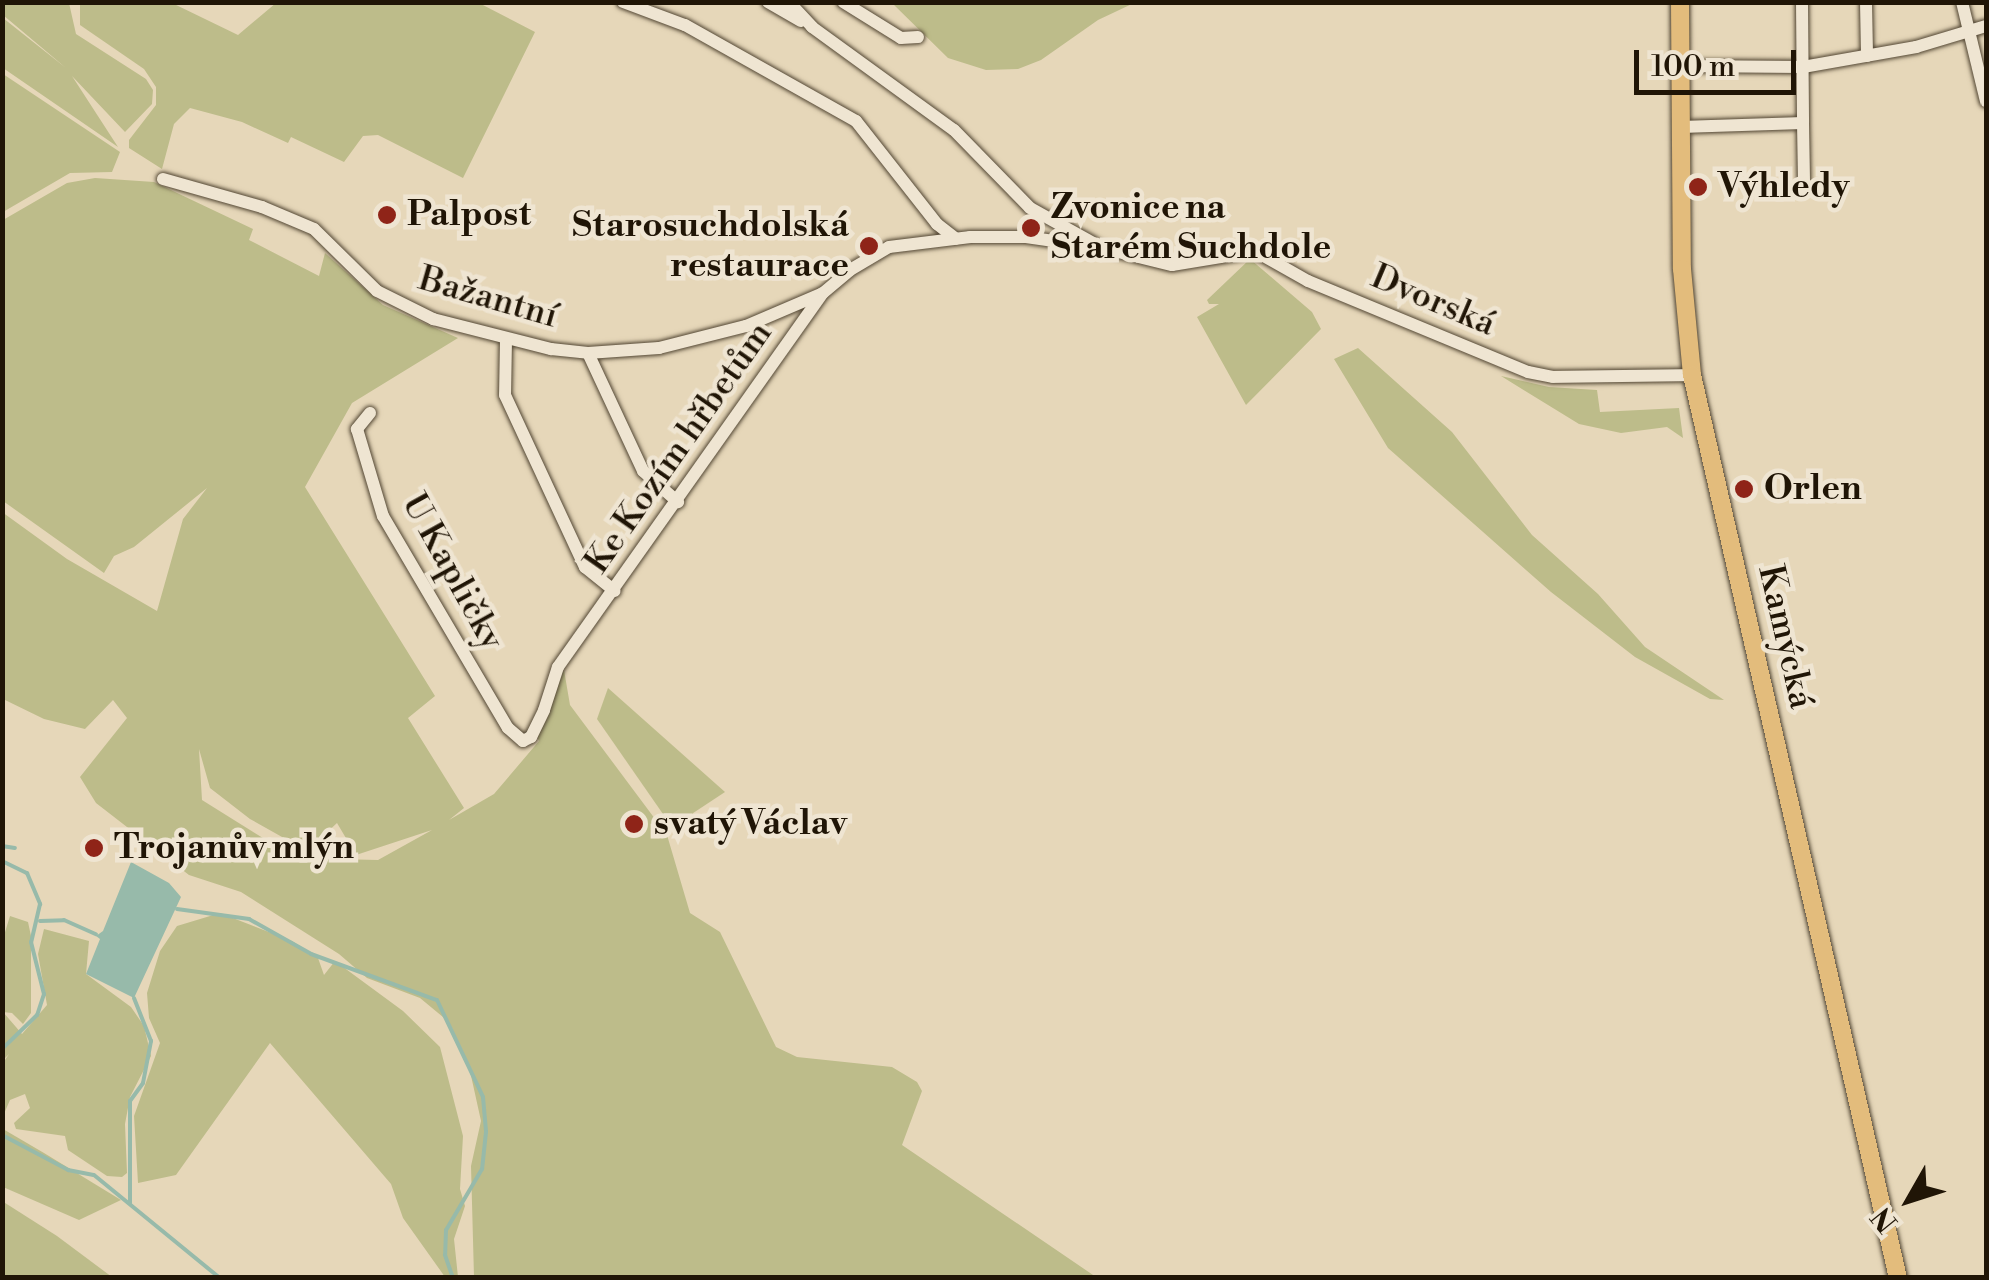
<!DOCTYPE html>
<meta charset="utf-8">
<style>
body{margin:0}
#map{position:relative;width:1989px;height:1280px;overflow:hidden;background:#e6d7b9;font-family:"Libre Bodoni",serif}
div>[style]{position:absolute}
.green>*{inset:0;background:#bdbc8a}
.water>*{inset:0;background:#97baaa}
.stream>*{height:4px;margin:-2px;padding:0 2px;transform-origin:2px;border-radius:2px;background:#97baaa}
.roads{filter:drop-shadow(0 0 2px #524633) drop-shadow(0 0 2px #524633)}
.minor>*{height:12px;margin:-6px;padding:0 6px;transform-origin:6px;border-radius:6px;background:#efe5d2}
.major>*{height:18px;margin:-9px;padding:0 9px;transform-origin:9px;border-radius:9px;background:#e3bc7c}
.dots>*{width:28px;height:28px;translate:-50% -50%;box-sizing:border-box;border:5px solid #efe5d2;border-radius:50%}
span{translate:-50% -50%;white-space:nowrap;text-align:center;line-height:1.15;-webkit-text-stroke:9px #efe5d2;paint-order:stroke}
.poi-label{font-size:35px;color:#201506;font-weight:700}
.left{translate:0 -50%;text-align:left}
.right{translate:-100% -50%;text-align:right}
.street-label{font-size:35px;color:#201506}
.frame{position:absolute;inset:0;border:5px solid #201506;pointer-events:none}
.north{position:absolute;left:1859px;top:1150px;width:100px;height:100px;-webkit-text-stroke:8px #efe5d2;paint-order:stroke;rotate:231deg;font-size:28px;font-weight:700;line-height:40px;text-align:center;color:#201506}
.north::after{content:'';display:block;margin:auto;width:35px;height:45px;background:#201506;clip-path:polygon(50% 0,100% 100%,50% 72%,0 100%)}
.scale{position:absolute;left:1634px;top:50px;width:162px;height:45px;box-sizing:border-box;border:5px solid #201506;border-top:0;padding-left:12px;font-size:30px;line-height:35px;white-space:nowrap;color:#201506;-webkit-text-stroke:8px #efe5d2;paint-order:stroke}
</style>
<div id="map">
<div class="green">
<div style="clip-path:polygon(3px 2px,69px 3px,76px 34px,146px 79px,153px 90px,152px 104px,125px 132px,72px 76px,118px 147px,3px 68px,3px 18px,66px 68px,3px 15px)"></div>
<div style="clip-path:polygon(479px 3px,535px 32px,463px 178px,378px 135px,363px 136px,344px 162px,291px 137px,288px 143px,242px 122px,190px 108px,174px 124px,162px 169px,129px 148px,129px 140px,156px 105px,156px 87px,144px 69px,80px 25px,80px 3px,172px 3px,238px 35px,276px 3px)"></div>
<div style="clip-path:polygon(892px 3px,1134px 3px,1098px 20px,1041px 60px,1018px 69px,986px 70px,948px 58px)"></div>
<div style="clip-path:polygon(3px 74px,120px 152px,112px 172px,70px 173px,3px 212px)"></div>
<div style="clip-path:polygon(evenodd,95px 178px,154px 182px,253px 229px,249px 240px,319px 276px,325px 253px,383px 305px,458px 338px,352px 403px,305px 487px,435px 696px,408px 718px,464px 808px,449px 820px,494px 794px,539px 741px,536px 734px,564px 670px,570px 705px,667px 835px,690px 913px,720px 932px,776px 1047px,797px 1057px,892px 1067px,917px 1082px,922px 1091px,902px 1145px,1096px 1277px,474px 1277px,471px 1166px,481px 1121px,468px 1062px,449px 1022px,420px 998px,367px 978px,339px 954px,241px 892px,189px 875px,96px 803px,80px 777px,127px 718px,113px 700px,85px 729px,44px 719px,3px 699px,2px 512px,67px 559px,157px 611px,183px 519px,207px 488px,134px 547px,114px 556px,104px 573px,3px 501px,3px 220px,67px 183px,95px 178px,199px 749px,210px 788px,250px 819px,307px 851px,337px 823px,356px 855px,432px 830px,378px 860px,295px 858px,202px 800px,199px 749px)"></div>
<div style="clip-path:polygon(1250px 259px,1312px 312px,1321px 329px,1246px 405px,1197px 317px,1219px 304px,1209px 304px,1207px 300px)"></div>
<div style="clip-path:polygon(1358px 348px,1452px 432px,1532px 535px,1598px 594px,1645px 647px,1724px 700px,1710px 699px,1635px 657px,1551px 592px,1388px 448px,1334px 359px)"></div>
<div style="clip-path:polygon(1501px 376px,1549px 387px,1597px 390px,1600px 412px,1679px 408px,1683px 438px,1667px 427px,1621px 433px,1579px 424px)"></div>
<div style="clip-path:polygon(608px 688px,725px 792px,672px 827px,597px 719px)"></div>
<div style="clip-path:polygon(220px 913px,292px 941px,318px 958px,324px 975px,335px 961px,403px 1011px,440px 1047px,463px 1136px,460px 1189px,465px 1206px,454px 1239px,458px 1277px,445px 1277px,403px 1218px,391px 1184px,270px 1043px,176px 1175px,138px 1183px,134px 1116px,160px 1043px,149px 1018px,147px 993px,160px 951px,177px 926px)"></div>
<div style="clip-path:polygon(10px 916px,28px 922px,31px 936px,31px 1013px,23px 1024px,12px 1013px,3px 1012px,22px 1034px,47px 1005px,38px 954px,44px 929px,89px 941px,86px 974px,131px 1007px,144px 1026px,151px 1056px,130px 1097px,125px 1124px,127px 1173px,122px 1177px,107px 1176px,68px 1150px,65px 1136px,16px 1129px,14px 1123px,30px 1108px,25px 1094px,10px 1100px,3px 1116px,3px 1063px,9px 1054px,3px 1060px,2px 942px)"></div>
<div style="clip-path:polygon(3px 1129px,44px 1153px,121px 1200px,79px 1220px,3px 1187px)"></div>
<div style="clip-path:polygon(2px 1201px,57px 1236px,112px 1277px,3px 1277px)"></div>
</div>
<div class="water">
<div style="clip-path:polygon(131px 862px,169px 883px,181px 897px,134px 998px,86px 974px,100px 939px,96px 936px,103px 931px)"></div>
</div>
<div class="stream">
<div style="left:2px;top:846px;width:13px;rotate:9deg"></div>
<div style="left:2px;top:861px;width:28px;rotate:26deg"></div>
<div style="left:27px;top:873px;width:34px;rotate:67deg"></div>
<div style="left:40px;top:904px;width:39px;rotate:103deg"></div>
<div style="left:31px;top:942px;width:54px;rotate:76deg"></div>
<div style="left:44px;top:994px;width:22px;rotate:108deg"></div>
<div style="left:37px;top:1015px;width:49px;rotate:135.8deg"></div>
<div style="left:177px;top:909px;width:73px;rotate:7.9deg"></div>
<div style="left:249px;top:919px;width:71px;rotate:29.4deg"></div>
<div style="left:311px;top:954px;width:134px;rotate:20.1deg"></div>
<div style="left:437px;top:1000px;width:107px;rotate:64.6deg"></div>
<div style="left:483px;top:1097px;width:35px;rotate:85deg"></div>
<div style="left:486px;top:1132px;width:37px;rotate:96deg"></div>
<div style="left:482px;top:1169px;width:71px;rotate:120.5deg"></div>
<div style="left:446px;top:1230px;width:25px;rotate:92deg"></div>
<div style="left:445px;top:1255px;width:24px;rotate:71deg"></div>
<div style="left:40px;top:921px;width:24px;rotate:-2deg"></div>
<div style="left:64px;top:920px;width:35px;rotate:24deg"></div>
<div style="left:2px;top:1135px;width:75px;rotate:27.9deg"></div>
<div style="left:68px;top:1170px;width:26px;rotate:11deg"></div>
<div style="left:94px;top:1175px;width:163px;rotate:39.3deg"></div>
<div style="left:130px;top:1203px;width:102px;rotate:-90deg"></div>
<div style="left:130px;top:1101px;width:22px;rotate:-54deg"></div>
<div style="left:143px;top:1083px;width:43px;rotate:-79.2deg"></div>
<div style="left:151px;top:1041px;width:46px;rotate:-111.6deg"></div>
</div>
<div class="roads">
<div class="minor">
<div style="left:623px;top:2px;width:66px;rotate:20.4deg"></div>
<div style="left:685px;top:25px;width:196px;rotate:29.3deg"></div>
<div style="left:856px;top:121px;width:131px;rotate:51.8deg"></div>
<div style="left:937px;top:224px;width:24px;rotate:38deg"></div>
<div style="left:768px;top:2px;width:38px;rotate:30deg"></div>
<div style="left:789px;top:2px;width:34px;rotate:47deg"></div>
<div style="left:812px;top:27px;width:175px;rotate:36deg"></div>
<div style="left:954px;top:130px;width:109px;rotate:45.7deg"></div>
<div style="left:1030px;top:208px;width:74px;rotate:29deg"></div>
<div style="left:843px;top:2px;width:68px;rotate:31.8deg"></div>
<div style="left:901px;top:38px;width:17px;rotate:-3deg"></div>
<div style="left:1802px;top:2px;width:121px;rotate:89.5deg"></div>
<div style="left:1866px;top:2px;width:54px;rotate:88.9deg"></div>
<div style="left:1962px;top:2px;width:102px;rotate:76.4deg"></div>
<div style="left:1680px;top:66px;width:123px;rotate:0.5deg"></div>
<div style="left:1803px;top:67px;width:115px;rotate:-10deg"></div>
<div style="left:1916px;top:47px;width:73px;rotate:-16.7deg"></div>
<div style="left:1681px;top:127px;width:122px;rotate:-1.9deg"></div>
<div style="left:1803px;top:123px;width:57px;rotate:89deg"></div>
<div style="left:163px;top:179px;width:103px;rotate:15.8deg"></div>
<div style="left:262px;top:207px;width:56px;rotate:22.9deg"></div>
<div style="left:314px;top:229px;width:88px;rotate:44.5deg"></div>
<div style="left:377px;top:291px;width:63px;rotate:26.6deg"></div>
<div style="left:433px;top:319px;width:122px;rotate:14.3deg"></div>
<div style="left:551px;top:349px;width:37px;rotate:6deg"></div>
<div style="left:588px;top:353px;width:71px;rotate:-4deg"></div>
<div style="left:659px;top:348px;width:90px;rotate:-14.2deg"></div>
<div style="left:746px;top:326px;width:82px;rotate:-23.1deg"></div>
<div style="left:506px;top:340px;width:55px;rotate:91deg"></div>
<div style="left:505px;top:395px;width:190px;rotate:65.1deg"></div>
<div style="left:585px;top:567px;width:38px;rotate:39deg"></div>
<div style="left:588px;top:353px;width:130px;rotate:65deg"></div>
<div style="left:643px;top:471px;width:47px;rotate:41.5deg"></div>
<div style="left:370px;top:413px;width:21px;rotate:129deg"></div>
<div style="left:357px;top:429px;width:91px;rotate:73.4deg"></div>
<div style="left:383px;top:516px;width:246px;rotate:59.5deg"></div>
<div style="left:508px;top:728px;width:20px;rotate:41deg"></div>
<div style="left:523px;top:741px;width:9px;rotate:-27deg"></div>
<div style="left:531px;top:737px;width:30px;rotate:-64deg"></div>
<div style="left:544px;top:710px;width:45px;rotate:-72deg"></div>
<div style="left:558px;top:667px;width:458px;rotate:-54.7deg"></div>
<div style="left:823px;top:293px;width:35px;rotate:-40deg"></div>
<div style="left:850px;top:270px;width:45px;rotate:-30.5deg"></div>
<div style="left:889px;top:247px;width:82px;rotate:-7deg"></div>
<div style="left:970px;top:237px;width:56px"></div>
<div style="left:1026px;top:237px;width:77px;rotate:8.2deg"></div>
<div style="left:1102px;top:248px;width:72px;rotate:13.7deg"></div>
<div style="left:1172px;top:265px;width:74px;rotate:-9.3deg"></div>
<div style="left:1245px;top:253px;width:17px;rotate:7deg"></div>
<div style="left:1262px;top:255px;width:53px;rotate:29.5deg"></div>
<div style="left:1308px;top:281px;width:238px;rotate:22.5deg"></div>
<div style="left:1528px;top:372px;width:25px;rotate:11deg"></div>
<div style="left:1553px;top:377px;width:139px;rotate:-0.8deg"></div>
</div>
<div class="major">
<div style="left:1680px;top:2px;width:267px;rotate:89.6deg"></div>
<div style="left:1682px;top:269px;width:106px;rotate:84.6deg"></div>
<div style="left:1692px;top:375px;width:926px;rotate:77.15deg"></div>
</div>
</div>
<div class="dots">
<div style="left:1698px;top:187px;background:#8f2418"></div>
<div style="left:387px;top:215px;background:#8f2418"></div>
<div style="left:1031px;top:228px;background:#8f2418"></div>
<div style="left:869px;top:246px;background:#8f2418"></div>
<div style="left:1744px;top:489px;background:#8f2418"></div>
<div style="left:634px;top:824px;background:#8f2418"></div>
<div style="left:94px;top:848px;background:#8f2418"></div>
</div>
<div class="poi-label">
<span class="left" style="left:1718px;top:187px">Výhledy</span>
<span class="left" style="left:1051px;top:228px">Zvonice na<br>Starém Suchdole</span>
<span class="left" style="left:407px;top:215px">Palpost</span>
<span class="right" style="left:849px;top:246px">Starosuchdolská<br>restaurace</span>
<span class="left" style="left:1764px;top:489px">Orlen</span>
<span class="left" style="left:654px;top:824px">svatý Václav</span>
<span class="left" style="left:114px;top:848px">Trojanův mlýn</span>
</div>
<div class="street-label">
<span style="left:488px;top:298px;rotate:16deg">Bažantní</span>
<span style="left:1433px;top:301px;rotate:23deg">Dvorská</span>
<span style="left:679px;top:448px;rotate:-55deg">Ke Kozím hřbetům</span>
<span style="left:452px;top:572px;rotate:61deg">U Kapličky</span>
<span style="left:1785px;top:637px;rotate:77deg">Kamýcká</span>
</div>
<div class="frame"></div>
<div class="north">N</div>
<div class="scale">100 m</div>
</div>
